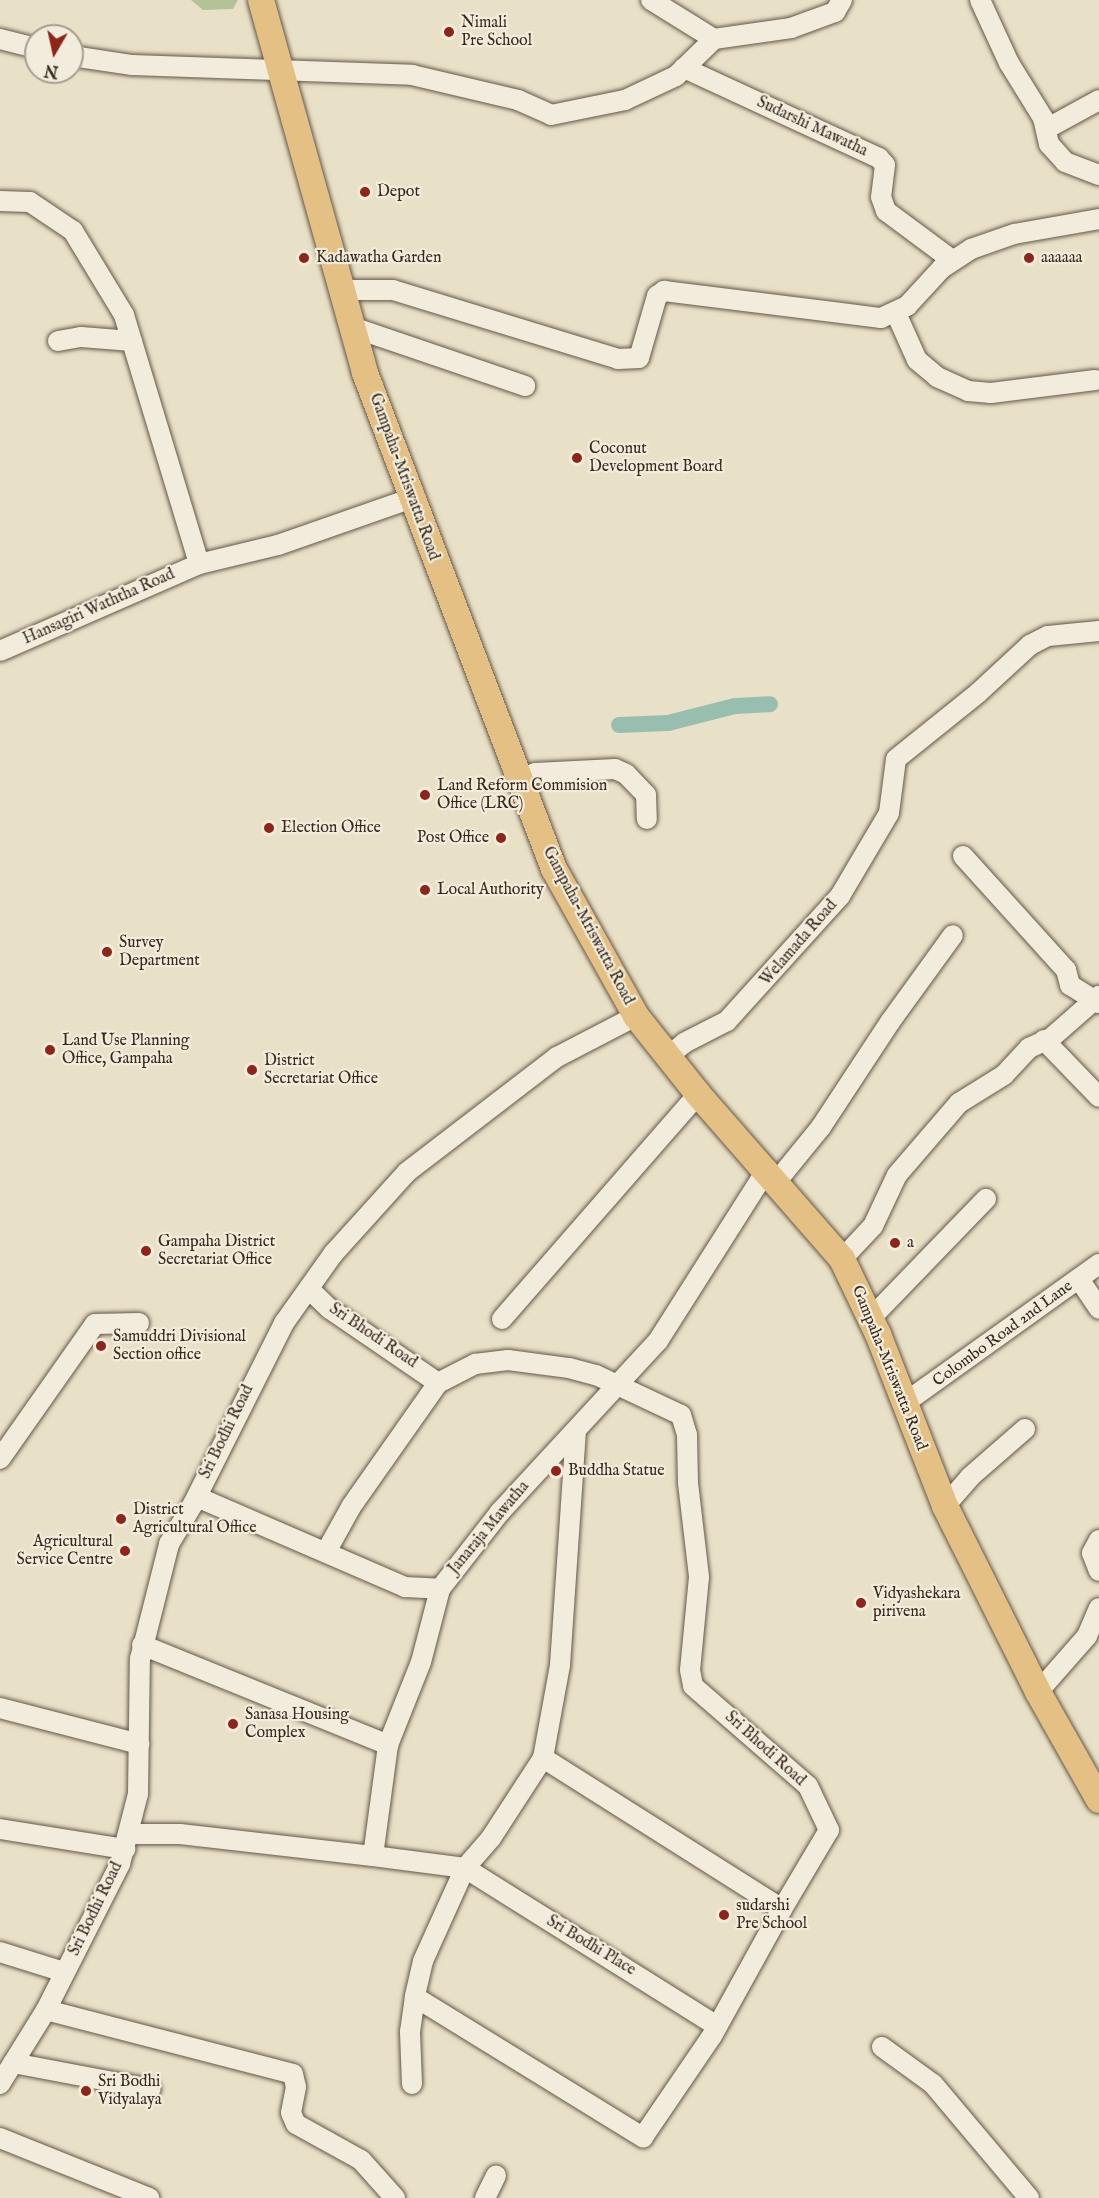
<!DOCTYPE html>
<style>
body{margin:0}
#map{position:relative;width:1099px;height:2198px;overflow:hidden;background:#e9e1c7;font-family:"IM FELL English",serif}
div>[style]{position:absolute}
.green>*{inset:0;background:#b4c397}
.canal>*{height:16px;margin:-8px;padding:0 8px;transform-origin:8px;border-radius:8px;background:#98beb0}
.roads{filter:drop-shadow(0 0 2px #645747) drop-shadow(0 0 2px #645747)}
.minor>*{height:20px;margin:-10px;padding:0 10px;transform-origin:10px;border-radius:10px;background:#f1ecdb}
.major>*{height:26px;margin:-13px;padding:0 13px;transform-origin:13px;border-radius:13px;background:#e4c084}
.dots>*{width:16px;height:16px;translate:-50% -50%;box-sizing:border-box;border:3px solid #f1ecdb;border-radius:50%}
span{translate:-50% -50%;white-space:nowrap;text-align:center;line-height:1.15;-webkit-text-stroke:4.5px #f1ecdb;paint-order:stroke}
.poi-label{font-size:16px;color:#38291c}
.left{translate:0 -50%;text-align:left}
.right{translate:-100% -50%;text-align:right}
.street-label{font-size:16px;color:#38291c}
.north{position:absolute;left:24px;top:24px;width:60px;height:60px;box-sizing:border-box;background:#f1ecdb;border:2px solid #a79e8f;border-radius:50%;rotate:189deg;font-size:16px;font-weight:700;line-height:24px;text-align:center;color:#38291c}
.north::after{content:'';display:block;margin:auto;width:21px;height:27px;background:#8f2418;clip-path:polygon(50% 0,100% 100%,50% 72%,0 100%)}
</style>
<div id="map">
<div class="green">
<div style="clip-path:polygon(191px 0,238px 0,233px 9px,203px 10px)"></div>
</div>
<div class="canal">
<div style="left:619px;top:725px;width:49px;rotate:-2.3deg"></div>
<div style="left:668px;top:723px;width:69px;rotate:-14.2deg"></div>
<div style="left:735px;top:706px;width:35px;rotate:-3deg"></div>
</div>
<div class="roads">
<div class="minor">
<div style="left:651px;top:0;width:74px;rotate:31.8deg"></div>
<div style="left:980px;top:0;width:69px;rotate:65.3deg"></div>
<div style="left:1009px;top:63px;width:65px;rotate:58.3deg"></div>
<div style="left:1043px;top:118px;width:27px;rotate:77deg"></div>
<div style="left:1049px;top:144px;width:24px;rotate:48deg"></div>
<div style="left:1065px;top:162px;width:36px;rotate:21deg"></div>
<div style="left:0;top:39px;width:37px;rotate:14deg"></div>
<div style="left:72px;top:56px;width:61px;rotate:8.5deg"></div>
<div style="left:132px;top:65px;width:280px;rotate:2deg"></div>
<div style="left:412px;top:75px;width:109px;rotate:13.3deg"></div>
<div style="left:518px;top:100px;width:36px;rotate:24deg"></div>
<div style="left:551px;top:115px;width:76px;rotate:-11.5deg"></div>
<div style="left:625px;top:100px;width:56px;rotate:-25.2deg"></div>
<div style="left:676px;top:76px;width:53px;rotate:-44.2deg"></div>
<div style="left:714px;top:39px;width:78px;rotate:-8.1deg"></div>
<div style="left:791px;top:28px;width:47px;rotate:-20deg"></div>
<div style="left:835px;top:12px;width:14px;rotate:-60deg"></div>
<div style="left:684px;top:68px;width:215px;rotate:24.8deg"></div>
<div style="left:879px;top:158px;width:9px;rotate:49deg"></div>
<div style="left:885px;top:165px;width:32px;rotate:97deg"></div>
<div style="left:881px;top:197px;width:15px;rotate:70deg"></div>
<div style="left:886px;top:211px;width:82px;rotate:36.6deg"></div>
<div style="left:1046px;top:129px;width:60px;rotate:-28.7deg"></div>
<div style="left:0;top:201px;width:30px;rotate:2deg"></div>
<div style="left:30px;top:202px;width:52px;rotate:34deg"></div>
<div style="left:73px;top:231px;width:98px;rotate:58.7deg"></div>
<div style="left:124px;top:315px;width:260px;rotate:73.2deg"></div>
<div style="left:199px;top:564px;width:81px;rotate:-13.5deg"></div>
<div style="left:278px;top:545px;width:142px;rotate:-19.3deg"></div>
<div style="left:342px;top:290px;width:51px"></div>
<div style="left:393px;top:290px;width:235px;rotate:17deg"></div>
<div style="left:618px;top:359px;width:21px;rotate:-3deg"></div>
<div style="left:639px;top:358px;width:65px;rotate:-73.8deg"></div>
<div style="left:657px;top:296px;width:9px;rotate:-36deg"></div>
<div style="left:664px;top:291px;width:219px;rotate:7.1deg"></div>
<div style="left:881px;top:318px;width:29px;rotate:-25deg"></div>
<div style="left:907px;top:306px;width:52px;rotate:-47.4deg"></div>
<div style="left:942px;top:268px;width:35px;rotate:-33deg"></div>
<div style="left:971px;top:249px;width:46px;rotate:-19.2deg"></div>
<div style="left:1014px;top:234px;width:86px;rotate:-10deg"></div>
<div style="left:896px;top:313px;width:51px;rotate:65.9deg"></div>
<div style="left:917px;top:360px;width:26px;rotate:40deg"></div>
<div style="left:937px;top:377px;width:34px;rotate:24deg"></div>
<div style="left:968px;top:391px;width:23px;rotate:5deg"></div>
<div style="left:991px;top:393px;width:105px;rotate:-7.1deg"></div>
<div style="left:352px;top:327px;width:183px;rotate:18.8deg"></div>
<div style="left:58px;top:341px;width:23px;rotate:-10deg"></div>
<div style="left:81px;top:337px;width:51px;rotate:4.5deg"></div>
<div style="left:0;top:651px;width:217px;rotate:-23.6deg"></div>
<div style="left:518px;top:780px;width:18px;rotate:-22deg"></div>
<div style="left:535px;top:773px;width:80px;rotate:-2.9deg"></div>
<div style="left:615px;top:769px;width:12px;rotate:24deg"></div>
<div style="left:626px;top:774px;width:29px;rotate:46deg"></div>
<div style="left:646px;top:795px;width:24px;rotate:88deg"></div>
<div style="left:963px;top:856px;width:154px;rotate:47.9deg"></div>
<div style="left:1066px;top:970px;width:16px;rotate:75deg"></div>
<div style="left:1070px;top:985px;width:34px;rotate:32deg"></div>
<div style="left:1044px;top:1040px;width:79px;rotate:46deg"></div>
<div style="left:667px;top:1057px;width:22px;rotate:-39deg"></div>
<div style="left:684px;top:1043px;width:48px;rotate:-27.1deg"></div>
<div style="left:727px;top:1021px;width:169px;rotate:-47.9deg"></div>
<div style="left:840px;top:896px;width:96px;rotate:-59.4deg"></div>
<div style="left:889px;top:813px;width:54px;rotate:-82.6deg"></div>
<div style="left:896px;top:759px;width:105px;rotate:-38.8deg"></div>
<div style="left:978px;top:693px;width:71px;rotate:-42.7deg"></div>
<div style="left:1030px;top:645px;width:20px;rotate:-27deg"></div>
<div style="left:1048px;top:636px;width:51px;rotate:-5.6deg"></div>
<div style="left:777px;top:1181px;width:70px;rotate:-50.8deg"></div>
<div style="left:821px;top:1127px;width:126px;rotate:-56.7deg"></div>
<div style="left:890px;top:1022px;width:107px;rotate:-54.1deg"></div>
<div style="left:842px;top:1259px;width:45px;rotate:-46.8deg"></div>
<div style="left:873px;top:1226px;width:56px;rotate:-64.8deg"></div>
<div style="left:897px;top:1175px;width:95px;rotate:-49.3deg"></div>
<div style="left:959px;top:1103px;width:53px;rotate:-31.9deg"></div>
<div style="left:1004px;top:1075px;width:37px;rotate:-47deg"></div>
<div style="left:1029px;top:1048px;width:24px;rotate:-24deg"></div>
<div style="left:1051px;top:1038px;width:64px;rotate:-41.2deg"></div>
<div style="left:1079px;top:1279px;width:36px;rotate:56deg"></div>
<div style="left:309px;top:1289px;width:29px;rotate:44deg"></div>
<div style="left:330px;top:1309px;width:131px;rotate:34.4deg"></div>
<div style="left:438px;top:1383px;width:151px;rotate:125.1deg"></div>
<div style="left:351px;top:1507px;width:51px;rotate:119.1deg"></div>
<div style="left:502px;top:1319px;width:298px;rotate:-48.9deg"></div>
<div style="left:870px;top:1319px;width:167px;rotate:-46deg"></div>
<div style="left:438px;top:1383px;width:42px;rotate:-27.2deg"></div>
<div style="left:475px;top:1364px;width:33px;rotate:-7deg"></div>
<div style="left:508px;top:1360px;width:62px;rotate:7.5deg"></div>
<div style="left:569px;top:1368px;width:28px;rotate:15deg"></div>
<div style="left:596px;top:1375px;width:94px;rotate:25.2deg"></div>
<div style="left:681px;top:1415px;width:21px;rotate:73deg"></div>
<div style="left:687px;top:1435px;width:48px;rotate:88.8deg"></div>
<div style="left:688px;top:1483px;width:95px;rotate:83.3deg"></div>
<div style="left:699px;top:1577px;width:93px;rotate:95.5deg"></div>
<div style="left:690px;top:1670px;width:16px;rotate:79deg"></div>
<div style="left:693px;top:1686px;width:152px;rotate:41deg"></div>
<div style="left:808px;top:1786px;width:49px;rotate:64.5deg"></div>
<div style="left:829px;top:1830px;width:92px;rotate:120.7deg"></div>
<div style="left:782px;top:1909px;width:283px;rotate:-147.7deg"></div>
<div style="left:543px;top:1758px;width:95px;rotate:-79.6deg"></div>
<div style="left:560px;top:1665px;width:235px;rotate:-86.1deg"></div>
<div style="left:906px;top:1402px;width:237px;rotate:-35.6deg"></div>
<div style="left:0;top:1459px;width:165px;rotate:-54.9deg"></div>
<div style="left:95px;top:1324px;width:44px;rotate:-1.3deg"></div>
<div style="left:197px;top:1497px;width:227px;rotate:23.4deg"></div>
<div style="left:405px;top:1587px;width:35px;rotate:3deg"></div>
<div style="left:945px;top:1506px;width:38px;rotate:-49deg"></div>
<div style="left:970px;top:1477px;width:73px;rotate:-41.1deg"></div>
<div style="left:1099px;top:1540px;width:15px;rotate:118deg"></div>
<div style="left:1092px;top:1553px;width:19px;rotate:69deg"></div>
<div style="left:142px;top:1645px;width:266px;rotate:22.1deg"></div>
<div style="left:1038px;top:1692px;width:74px;rotate:-48.8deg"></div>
<div style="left:1087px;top:1636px;width:30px;rotate:-67deg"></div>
<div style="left:0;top:1708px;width:144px;rotate:14.5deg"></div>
<div style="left:0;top:1829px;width:127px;rotate:9.1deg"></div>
<div style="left:129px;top:1834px;width:51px"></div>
<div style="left:180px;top:1834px;width:194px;rotate:6.5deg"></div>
<div style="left:373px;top:1856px;width:112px;rotate:-82.3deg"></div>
<div style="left:388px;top:1745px;width:89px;rotate:-68.3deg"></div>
<div style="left:421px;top:1662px;width:75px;rotate:-75.4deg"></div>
<div style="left:440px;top:1589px;width:98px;rotate:-52.1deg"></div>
<div style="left:500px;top:1512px;width:233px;rotate:-47.3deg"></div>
<div style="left:658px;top:1341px;width:204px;rotate:-57.6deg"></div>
<div style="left:373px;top:1856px;width:93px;rotate:7.4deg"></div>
<div style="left:465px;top:1868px;width:40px;rotate:-49deg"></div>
<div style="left:491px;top:1838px;width:95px;rotate:-57deg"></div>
<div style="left:0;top:1952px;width:67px;rotate:17.4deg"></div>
<div style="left:46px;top:2010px;width:255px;rotate:14.5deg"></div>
<div style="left:293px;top:2074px;width:13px;rotate:77deg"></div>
<div style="left:296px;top:2087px;width:26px;rotate:101deg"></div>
<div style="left:291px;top:2113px;width:12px;rotate:66deg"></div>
<div style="left:296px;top:2124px;width:74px;rotate:29deg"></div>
<div style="left:361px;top:2160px;width:51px;rotate:48.2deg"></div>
<div style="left:717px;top:2026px;width:297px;rotate:-147.9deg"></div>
<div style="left:465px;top:1868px;width:102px;rotate:114.3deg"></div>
<div style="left:423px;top:1961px;width:37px;rotate:103deg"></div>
<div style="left:415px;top:1997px;width:268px;rotate:31.6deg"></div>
<div style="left:643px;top:2137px;width:122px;rotate:-55.7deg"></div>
<div style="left:712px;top:2036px;width:145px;rotate:-61.1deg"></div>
<div style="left:882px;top:2047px;width:63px;rotate:36deg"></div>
<div style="left:933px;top:2084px;width:149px;rotate:49.9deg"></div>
<div style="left:13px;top:2063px;width:140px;rotate:10.7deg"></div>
<div style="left:0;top:2084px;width:87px;rotate:-58.1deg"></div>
<div style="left:46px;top:2010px;width:164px;rotate:-63.1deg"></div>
<div style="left:120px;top:1864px;width:72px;rotate:-75.6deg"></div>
<div style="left:138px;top:1794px;width:135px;rotate:-89.2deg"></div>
<div style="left:140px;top:1659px;width:119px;rotate:-75.8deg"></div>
<div style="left:169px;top:1544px;width:47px;rotate:-59deg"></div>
<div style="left:193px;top:1504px;width:203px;rotate:-63.3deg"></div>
<div style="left:284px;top:1323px;width:85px;rotate:-54.6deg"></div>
<div style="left:333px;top:1254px;width:110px;rotate:-47.9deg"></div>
<div style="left:407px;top:1172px;width:189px;rotate:-37.5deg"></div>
<div style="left:557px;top:1057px;width:89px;rotate:-27.4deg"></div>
<div style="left:412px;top:2084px;width:52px;rotate:-92.2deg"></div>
<div style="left:410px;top:2032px;width:35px;rotate:-82deg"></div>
<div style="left:0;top:2138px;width:161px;rotate:21.9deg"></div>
<div style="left:485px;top:2198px;width:25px;rotate:-64deg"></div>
</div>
<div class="major">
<div style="left:261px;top:0;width:387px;rotate:74.4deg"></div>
<div style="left:365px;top:373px;width:531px;rotate:69.14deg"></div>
<div style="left:554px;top:869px;width:168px;rotate:60.8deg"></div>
<div style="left:636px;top:1016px;width:100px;rotate:51.5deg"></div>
<div style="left:698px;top:1094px;width:219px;rotate:48.9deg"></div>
<div style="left:842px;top:1259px;width:83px;rotate:64.4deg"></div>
<div style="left:878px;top:1334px;width:185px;rotate:68.7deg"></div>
<div style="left:945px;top:1506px;width:208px;rotate:63.4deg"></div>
<div style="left:1038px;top:1692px;width:124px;rotate:60.5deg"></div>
</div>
</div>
<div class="dots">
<div style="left:449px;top:32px;background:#8f2418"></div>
<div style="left:365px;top:192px;background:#8f2418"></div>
<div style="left:304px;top:258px;background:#8f2418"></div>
<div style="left:1029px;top:258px;background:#8f2418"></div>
<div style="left:577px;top:458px;background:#8f2418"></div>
<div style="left:425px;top:795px;background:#8f2418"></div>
<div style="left:269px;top:828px;background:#8f2418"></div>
<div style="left:501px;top:838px;background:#8f2418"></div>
<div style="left:425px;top:890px;background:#8f2418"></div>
<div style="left:107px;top:952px;background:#8f2418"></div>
<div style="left:50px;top:1050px;background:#8f2418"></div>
<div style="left:252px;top:1070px;background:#8f2418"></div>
<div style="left:895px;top:1243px;background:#8f2418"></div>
<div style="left:146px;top:1251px;background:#8f2418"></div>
<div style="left:101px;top:1346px;background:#8f2418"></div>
<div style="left:556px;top:1471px;background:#8f2418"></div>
<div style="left:121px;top:1519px;background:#8f2418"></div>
<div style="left:125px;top:1551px;background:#8f2418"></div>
<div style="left:861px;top:1603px;background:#8f2418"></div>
<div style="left:233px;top:1724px;background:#8f2418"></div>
<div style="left:724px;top:1915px;background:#8f2418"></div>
<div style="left:86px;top:2091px;background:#8f2418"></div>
</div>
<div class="poi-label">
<span class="left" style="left:461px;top:32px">Nimali<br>Pre School</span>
<span class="left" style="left:377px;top:192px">Depot</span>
<span class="left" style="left:316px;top:258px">Kadawatha Garden</span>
<span class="left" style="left:1041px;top:258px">aaaaaa</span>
<span class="left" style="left:589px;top:458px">Coconut<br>Development Board</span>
<span class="left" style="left:437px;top:795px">Land Reform Commision<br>Office (LRC)</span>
<span class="left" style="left:281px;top:828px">Election Office</span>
<span class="right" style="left:489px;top:838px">Post Office</span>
<span class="left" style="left:437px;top:890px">Local Authority</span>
<span class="left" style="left:119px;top:952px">Survey<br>Department</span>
<span class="left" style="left:62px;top:1050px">Land Use Planning<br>Office, Gampaha</span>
<span class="left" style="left:264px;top:1070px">District<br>Secretariat Office</span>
<span class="left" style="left:158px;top:1251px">Gampaha District<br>Secretariat Office</span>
<span class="left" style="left:907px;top:1243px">a</span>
<span class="left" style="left:113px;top:1346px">Samuddri Divisional<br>Section office</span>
<span class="left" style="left:568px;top:1471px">Buddha Statue</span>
<span class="left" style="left:133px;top:1519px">District<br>Agricultural Office</span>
<span class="right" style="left:113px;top:1551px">Agricultural<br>Service Centre</span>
<span class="left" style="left:873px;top:1603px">Vidyashekara<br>pirivena</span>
<span class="left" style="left:245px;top:1724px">Sanasa Housing<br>Complex</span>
<span class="left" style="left:736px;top:1915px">sudarshi<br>Pre School</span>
<span class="left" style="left:98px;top:2091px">Sri Bodhi<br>Vidyalaya</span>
</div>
<div class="street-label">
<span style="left:812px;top:127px;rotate:25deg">Sudarshi Mawatha</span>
<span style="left:404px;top:477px;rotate:70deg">Gampaha-Mriswatta Road</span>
<span style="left:99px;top:607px;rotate:-24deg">Hansagiri Waththa Road</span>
<span style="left:588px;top:926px;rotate:62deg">Gampaha-Mriswatta Road</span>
<span style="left:799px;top:943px;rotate:-49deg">Welamada Road</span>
<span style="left:1003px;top:1334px;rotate:-36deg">Colombo Road 2nd Lane</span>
<span style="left:373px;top:1336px;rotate:34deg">Sri Bhodi Road</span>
<span style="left:889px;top:1368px;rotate:68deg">Gampaha-Mriswatta Road</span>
<span style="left:227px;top:1432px;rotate:-64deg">Sri Bodhi Road</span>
<span style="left:489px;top:1528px;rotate:-50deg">Janaraja Mawatha</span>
<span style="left:765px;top:1749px;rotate:42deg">Sri Bhodi Road</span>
<span style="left:96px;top:1909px;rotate:-64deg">Sri Bodhi Road</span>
<span style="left:591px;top:1946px;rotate:31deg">Sri Bodhi Place</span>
</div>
<div class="north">N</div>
</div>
